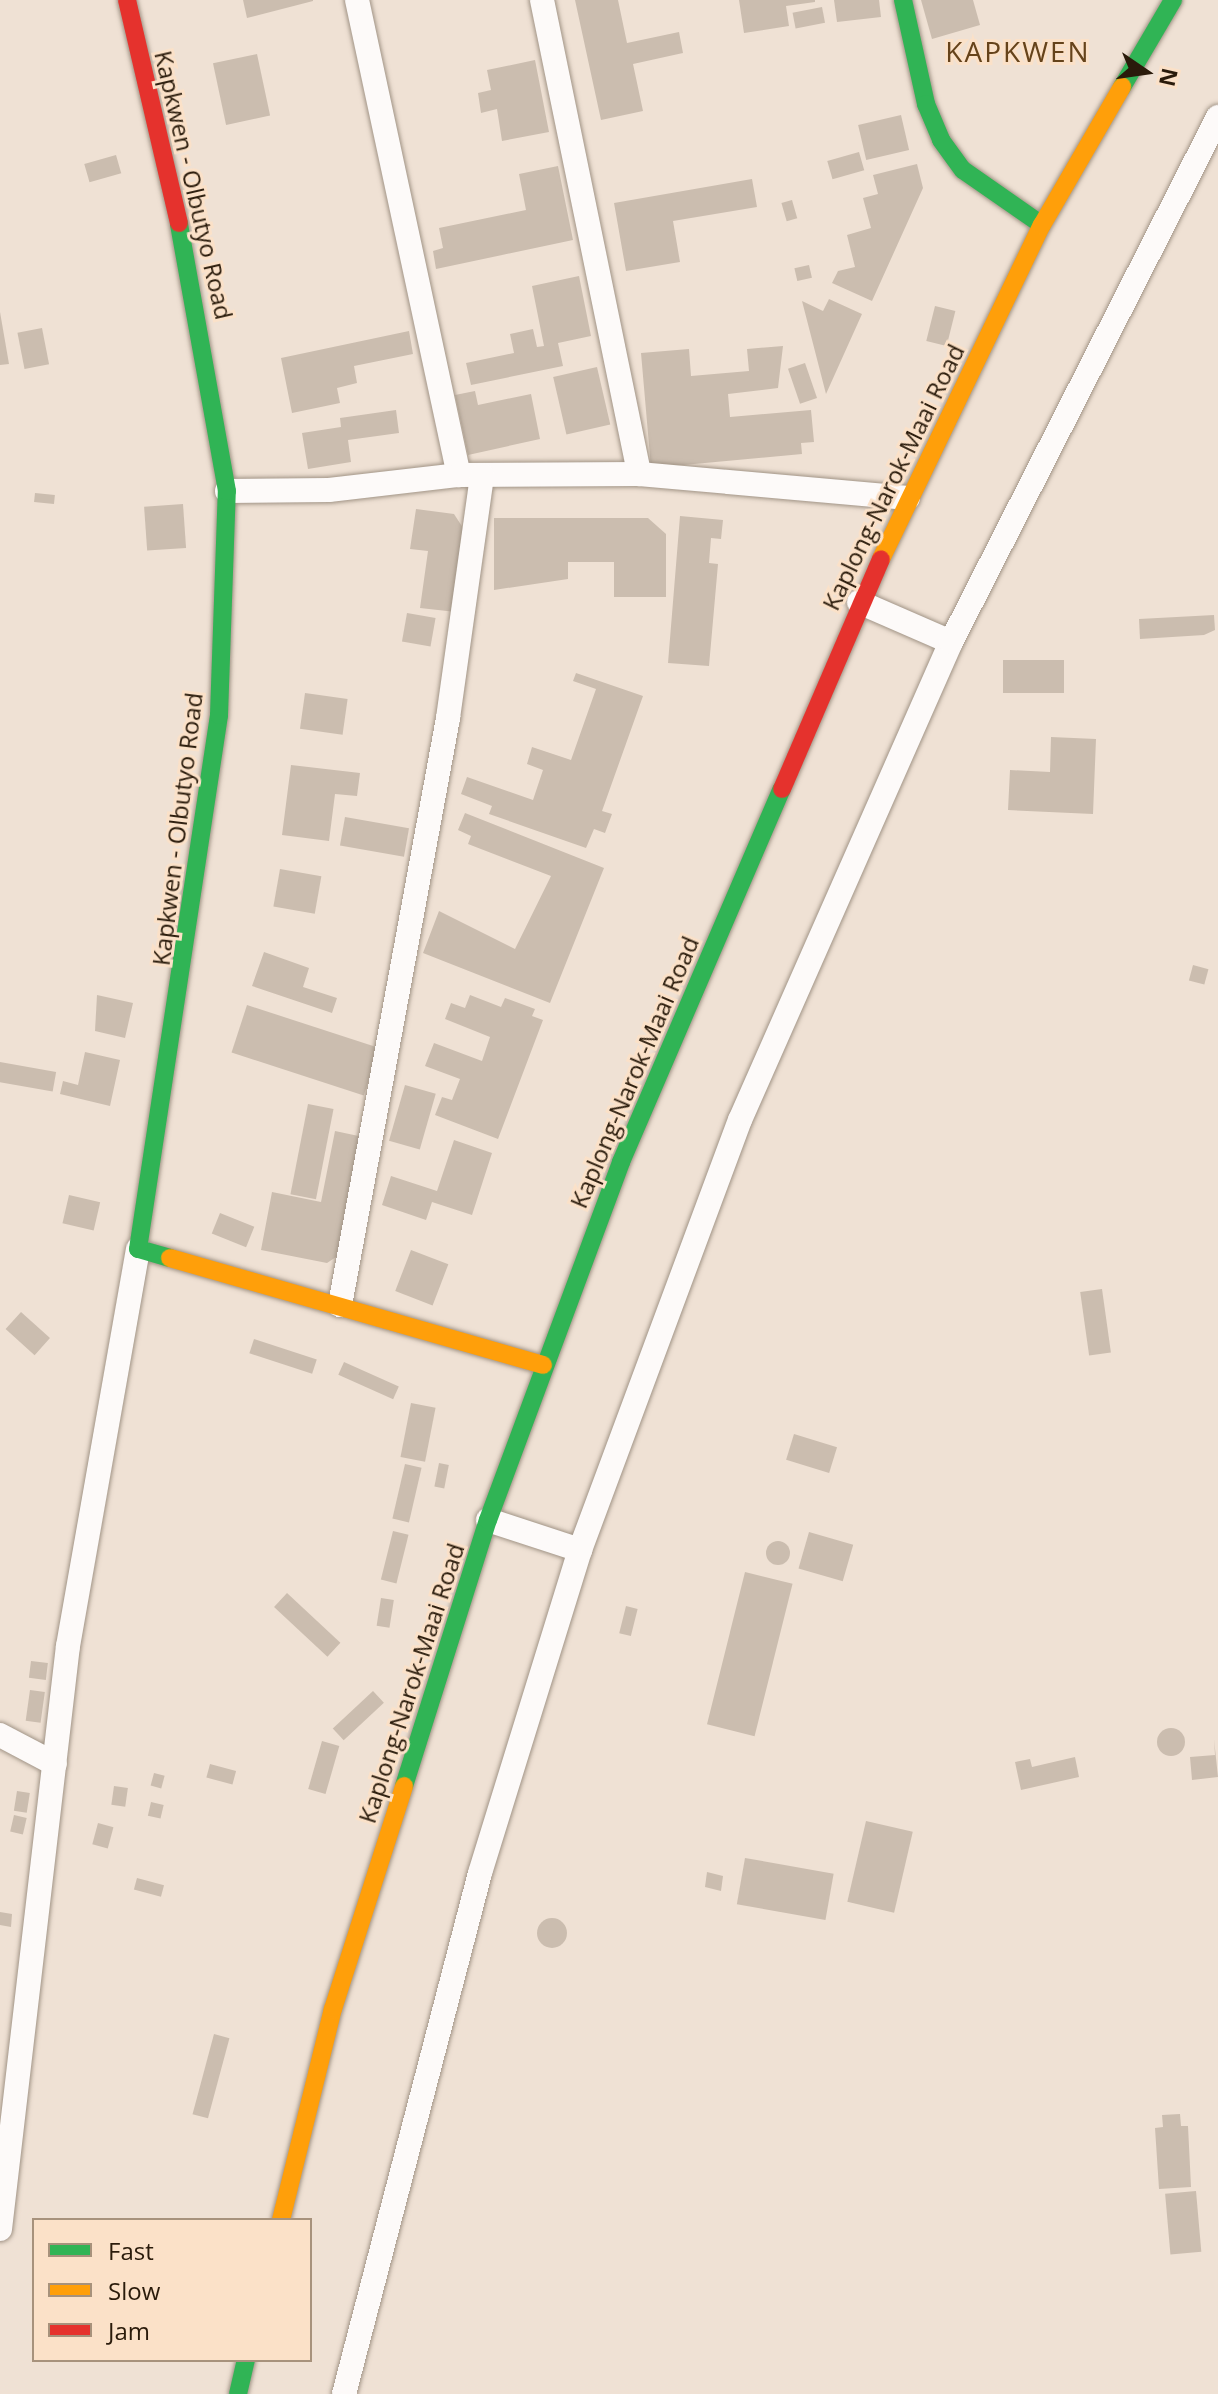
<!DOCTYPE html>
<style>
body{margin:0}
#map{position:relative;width:1218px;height:2394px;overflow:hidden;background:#efe1d4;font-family:"Open Sans",sans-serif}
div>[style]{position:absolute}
.building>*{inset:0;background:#cbbdaf;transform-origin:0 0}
.round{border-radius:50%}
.roads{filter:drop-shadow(0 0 2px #a19486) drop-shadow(0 0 2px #a19486)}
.street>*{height:24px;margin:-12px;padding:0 12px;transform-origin:12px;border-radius:12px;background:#fdfaf9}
.fast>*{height:18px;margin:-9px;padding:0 9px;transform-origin:9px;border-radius:9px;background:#30b455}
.slow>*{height:18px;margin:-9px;padding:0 9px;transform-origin:9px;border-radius:9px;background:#ff9f0a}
.jam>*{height:18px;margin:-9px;padding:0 9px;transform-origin:9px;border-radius:9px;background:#e5322d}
span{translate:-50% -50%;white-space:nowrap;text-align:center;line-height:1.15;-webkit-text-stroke:6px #fbe1c8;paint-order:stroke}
.street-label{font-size:24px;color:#2a1b0b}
.quarter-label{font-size:28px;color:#65431b;letter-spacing:2px}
.legend{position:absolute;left:32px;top:2218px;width:280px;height:144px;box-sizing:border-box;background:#fbe1c8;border:2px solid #a7927c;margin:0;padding:10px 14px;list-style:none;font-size:24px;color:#2a1b0b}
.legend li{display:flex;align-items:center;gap:16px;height:40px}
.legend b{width:40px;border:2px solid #a7927c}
.north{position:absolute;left:1106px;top:32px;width:80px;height:80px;-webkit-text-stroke:6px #fbe1c8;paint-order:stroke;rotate:103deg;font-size:22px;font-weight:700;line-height:32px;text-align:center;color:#2a1b0b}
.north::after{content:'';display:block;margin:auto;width:28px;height:36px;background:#2a1b0b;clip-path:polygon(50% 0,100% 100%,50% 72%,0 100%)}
</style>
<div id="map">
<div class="building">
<div style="clip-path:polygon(243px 0,313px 0,313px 1px,247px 18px)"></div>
<div style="clip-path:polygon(575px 0,618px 0,627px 43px,679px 32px,683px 53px,633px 64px,643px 111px,601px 120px)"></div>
<div style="clip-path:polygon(739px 0,815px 0,815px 2px,786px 6px,789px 26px,744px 33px)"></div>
<div style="clip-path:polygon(834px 0,879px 0,881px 17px,837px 22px)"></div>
<div style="clip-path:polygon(921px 0,973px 0,980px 25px,932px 39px)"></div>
<div style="left:822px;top:7px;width:16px;height:30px;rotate:79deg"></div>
<div style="left:257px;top:54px;width:63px;height:45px;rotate:78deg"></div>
<div style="clip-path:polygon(535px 60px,549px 132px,502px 141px,497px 109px,481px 113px,478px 93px,491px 90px,487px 70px)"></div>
<div style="left:901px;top:115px;width:36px;height:44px;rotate:77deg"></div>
<div style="left:859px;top:152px;width:19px;height:33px;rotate:74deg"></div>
<div style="left:116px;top:155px;width:19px;height:33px;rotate:74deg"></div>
<div style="clip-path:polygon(917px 164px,923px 188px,872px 301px,832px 283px,838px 271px,855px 267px,847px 235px,871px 228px,863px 198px,878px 194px,873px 175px)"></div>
<div style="clip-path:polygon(558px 166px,573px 240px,436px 269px,433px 251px,443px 248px,439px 228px,526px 210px,519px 174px)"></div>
<div style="clip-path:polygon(752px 179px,757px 207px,673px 221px,680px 262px,626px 271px,614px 203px)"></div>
<div style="left:792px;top:200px;width:19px;height:11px;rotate:74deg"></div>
<div style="left:809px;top:265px;width:13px;height:15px;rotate:77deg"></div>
<div style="clip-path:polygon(579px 276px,591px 336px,558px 343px,563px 366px,471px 385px,466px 363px,514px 353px,510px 334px,533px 329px,537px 347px,544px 346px,532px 286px)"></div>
<div style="clip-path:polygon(829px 299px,862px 314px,826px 394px,802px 301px,823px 311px)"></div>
<div style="left:935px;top:306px;width:21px;height:36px;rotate:14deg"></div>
<div style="clip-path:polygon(0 312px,9px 364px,0 365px)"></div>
<div style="left:42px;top:328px;width:37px;height:25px;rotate:79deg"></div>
<div style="clip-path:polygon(409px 331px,413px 354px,354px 366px,357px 383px,337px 388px,340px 403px,292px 413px,281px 358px)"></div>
<div style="clip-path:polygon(783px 346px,778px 388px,728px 394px,730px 417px,811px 410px,814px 442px,801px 443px,802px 454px,651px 468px,641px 353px,689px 349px,691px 376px,749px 371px,747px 349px)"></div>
<div style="left:805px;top:363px;width:37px;height:18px;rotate:71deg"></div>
<div style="left:597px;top:367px;width:59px;height:45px;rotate:77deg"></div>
<div style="clip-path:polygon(475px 391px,478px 405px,531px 394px,540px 439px,468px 455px,455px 395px)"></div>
<div style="clip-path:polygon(396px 410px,399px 433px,348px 440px,351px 462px,308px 469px,302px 433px,341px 427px,340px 418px)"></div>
<div style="left:35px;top:493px;width:20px;height:9px;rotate:6deg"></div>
<div style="left:183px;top:504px;width:44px;height:39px;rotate:86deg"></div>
<div style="clip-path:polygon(416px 509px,454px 514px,467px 534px,456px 612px,420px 608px,428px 551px,410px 549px)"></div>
<div style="clip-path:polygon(680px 516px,723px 520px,721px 539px,711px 538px,709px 563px,718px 564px,709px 666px,668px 663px)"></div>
<div style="clip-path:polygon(494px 518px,648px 518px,666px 534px,666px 597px,614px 597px,614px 562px,568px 562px,568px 579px,494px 590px)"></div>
<div style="left:407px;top:613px;width:29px;height:29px;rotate:10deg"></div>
<div style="clip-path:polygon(1214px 615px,1215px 630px,1204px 635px,1140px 639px,1139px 619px)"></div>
<div style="left:1064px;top:660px;width:33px;height:61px;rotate:90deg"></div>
<div style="clip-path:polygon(576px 673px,643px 696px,602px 811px,612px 814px,605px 833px,594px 829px,586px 848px,489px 814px,492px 806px,461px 794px,467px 777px,533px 800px,543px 770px,527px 764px,532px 747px,571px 760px,596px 689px,573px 681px)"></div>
<div style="left:305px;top:693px;width:43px;height:36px;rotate:8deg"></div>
<div style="clip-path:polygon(1051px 737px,1096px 739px,1093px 814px,1008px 810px,1010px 770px,1050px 772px)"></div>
<div style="clip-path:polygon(291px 765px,360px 773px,357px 796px,335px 794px,329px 841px,282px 835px)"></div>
<div style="clip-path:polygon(465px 813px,604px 868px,550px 1003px,423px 953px,439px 911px,515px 949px,551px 876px,468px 844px,471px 836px,458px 830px)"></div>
<div style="left:345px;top:817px;width:65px;height:29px;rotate:10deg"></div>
<div style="left:280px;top:869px;width:42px;height:38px;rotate:10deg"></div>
<div style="clip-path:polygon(264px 952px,309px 968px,303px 987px,337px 998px,332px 1013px,252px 986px)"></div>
<div style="left:1193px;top:965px;width:16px;height:16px;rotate:15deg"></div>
<div style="clip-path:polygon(97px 995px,133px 1003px,125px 1038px,95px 1031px)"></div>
<div style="clip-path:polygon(470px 995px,501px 1007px,505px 998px,535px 1009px,532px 1016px,543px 1020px,498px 1139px,435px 1115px,442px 1097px,452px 1100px,460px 1079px,425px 1066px,434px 1043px,482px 1061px,490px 1037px,445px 1019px,451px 1003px,465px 1008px)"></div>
<div style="left:247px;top:1005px;width:139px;height:50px;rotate:18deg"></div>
<div style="clip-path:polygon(85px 1052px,120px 1060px,110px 1106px,60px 1094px,63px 1081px,78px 1085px)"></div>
<div style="left:0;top:1062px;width:57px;height:20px;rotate:10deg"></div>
<div style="left:405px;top:1085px;width:32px;height:58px;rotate:16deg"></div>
<div style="left:308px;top:1104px;width:26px;height:92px;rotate:11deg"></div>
<div style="clip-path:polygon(335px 1131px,368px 1138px,345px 1251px,327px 1263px,261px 1250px,272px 1192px,321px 1202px)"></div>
<div style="clip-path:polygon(454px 1140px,492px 1153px,472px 1215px,432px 1202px,426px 1220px,382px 1205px,391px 1176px,437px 1191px)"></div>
<div style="left:69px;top:1195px;width:32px;height:29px;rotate:13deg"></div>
<div style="left:220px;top:1213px;width:37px;height:22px;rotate:22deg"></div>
<div style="left:411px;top:1250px;width:40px;height:44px;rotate:21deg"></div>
<div style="left:1102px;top:1289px;width:64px;height:22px;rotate:82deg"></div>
<div style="left:21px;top:1312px;width:39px;height:23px;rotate:42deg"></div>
<div style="left:254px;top:1339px;width:66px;height:15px;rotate:18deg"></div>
<div style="left:344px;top:1362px;width:60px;height:14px;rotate:24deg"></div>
<div style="left:411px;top:1403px;width:25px;height:55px;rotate:11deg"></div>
<div style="left:794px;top:1434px;width:45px;height:27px;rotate:17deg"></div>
<div style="left:439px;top:1463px;width:10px;height:24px;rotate:11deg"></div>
<div style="left:405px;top:1464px;width:17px;height:56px;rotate:13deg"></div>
<div style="left:393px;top:1531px;width:16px;height:50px;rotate:14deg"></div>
<div style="left:809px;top:1532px;width:46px;height:38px;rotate:16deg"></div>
<div class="round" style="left:766px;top:1541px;width:24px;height:24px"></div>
<div style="left:745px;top:1572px;width:49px;height:157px;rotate:14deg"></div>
<div style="left:287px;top:1593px;width:73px;height:19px;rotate:43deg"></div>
<div style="left:381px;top:1598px;width:13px;height:28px;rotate:9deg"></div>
<div style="left:626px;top:1606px;width:12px;height:28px;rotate:14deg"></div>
<div style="left:31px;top:1661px;width:17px;height:17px;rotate:7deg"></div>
<div style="left:30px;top:1690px;width:15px;height:31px;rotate:8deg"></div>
<div style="left:373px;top:1691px;width:16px;height:55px;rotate:47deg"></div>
<div class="round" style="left:1157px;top:1728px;width:28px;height:28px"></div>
<div style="clip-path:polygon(1214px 1739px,1218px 1777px,1192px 1780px,1190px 1757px,1215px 1755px)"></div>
<div style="left:322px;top:1741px;width:18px;height:50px;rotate:16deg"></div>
<div style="clip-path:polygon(1075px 1757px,1079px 1777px,1021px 1790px,1015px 1762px,1030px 1759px,1032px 1767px)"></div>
<div style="left:210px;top:1764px;width:27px;height:14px;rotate:15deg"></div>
<div style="left:154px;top:1773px;width:11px;height:13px;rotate:15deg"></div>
<div style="left:114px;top:1786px;width:14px;height:19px;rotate:8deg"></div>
<div style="left:17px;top:1791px;width:13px;height:20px;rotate:9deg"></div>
<div style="left:151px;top:1802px;width:13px;height:14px;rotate:13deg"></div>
<div style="left:14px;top:1815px;width:13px;height:17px;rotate:13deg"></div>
<div style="left:866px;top:1821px;width:48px;height:83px;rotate:13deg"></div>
<div style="left:98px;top:1823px;width:16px;height:22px;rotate:15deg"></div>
<div style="left:745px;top:1858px;width:90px;height:47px;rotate:10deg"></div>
<div style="clip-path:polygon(707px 1872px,723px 1876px,721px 1891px,705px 1887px)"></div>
<div style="left:137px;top:1878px;width:28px;height:12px;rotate:15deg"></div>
<div style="clip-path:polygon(0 1912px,12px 1914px,11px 1927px,0 1925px)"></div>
<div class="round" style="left:537px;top:1918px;width:30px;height:30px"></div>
<div style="left:214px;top:2034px;width:16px;height:83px;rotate:15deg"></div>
<div style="clip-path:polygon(1180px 2114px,1181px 2126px,1188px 2126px,1191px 2187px,1159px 2189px,1155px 2128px,1163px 2127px,1162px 2115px)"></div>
<div style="left:1196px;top:2191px;width:61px;height:31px;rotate:85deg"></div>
</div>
<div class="roads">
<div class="street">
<div style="left:357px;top:0;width:486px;rotate:77.9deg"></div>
<div style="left:542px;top:0;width:484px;rotate:78.4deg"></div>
<div style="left:227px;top:491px;width:102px;rotate:-0.6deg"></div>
<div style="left:329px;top:490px;width:131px;rotate:-6.6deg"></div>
<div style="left:459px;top:475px;width:180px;rotate:-0.3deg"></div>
<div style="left:639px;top:474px;width:270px;rotate:5.1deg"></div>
<div style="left:859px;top:602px;width:100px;rotate:23.5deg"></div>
<div style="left:340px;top:1305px;width:597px;rotate:-79.57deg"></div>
<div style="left:448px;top:718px;width:245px;rotate:-82deg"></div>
<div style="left:488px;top:1520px;width:97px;rotate:18.1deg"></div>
<div style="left:0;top:1735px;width:62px;rotate:27.8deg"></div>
<div style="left:0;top:2229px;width:587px;rotate:-83.35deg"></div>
<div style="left:68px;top:1646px;width:403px;rotate:-80deg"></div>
<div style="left:344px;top:2394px;width:538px;rotate:-75.37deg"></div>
<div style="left:480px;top:1873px;width:338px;rotate:-72.8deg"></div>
<div style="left:580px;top:1550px;width:459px;rotate:-69.6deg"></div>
<div style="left:740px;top:1120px;width:522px;rotate:-66.18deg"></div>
<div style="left:951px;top:642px;width:589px;rotate:-63.04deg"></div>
</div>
<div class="fast">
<div style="left:903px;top:0;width:107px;rotate:77.5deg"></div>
<div style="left:926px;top:104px;width:39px;rotate:67deg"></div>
<div style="left:941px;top:140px;width:37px;rotate:54deg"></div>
<div style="left:963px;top:170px;width:96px;rotate:34.8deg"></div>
<div style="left:1122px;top:87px;width:101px;rotate:-59.6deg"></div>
<div style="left:170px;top:1258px;width:33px;rotate:-164deg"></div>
<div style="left:138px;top:1249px;width:540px;rotate:-81.37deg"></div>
<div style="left:219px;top:715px;width:224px;rotate:-88deg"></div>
<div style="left:227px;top:491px;width:272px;rotate:-100.2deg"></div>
<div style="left:404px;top:1786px;width:279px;rotate:-72.5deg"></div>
<div style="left:488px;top:1520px;width:382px;rotate:-69.6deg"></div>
<div style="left:621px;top:1162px;width:406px;rotate:-66.7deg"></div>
<div style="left:238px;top:2394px;width:35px;rotate:-77deg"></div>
</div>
<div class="slow">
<div style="left:881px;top:559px;width:371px;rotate:-64.3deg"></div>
<div style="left:1042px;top:225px;width:160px;rotate:-59.9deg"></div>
<div style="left:170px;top:1258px;width:388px;rotate:16deg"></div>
<div style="left:281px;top:2220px;width:217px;rotate:-76.2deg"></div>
<div style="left:333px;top:2009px;width:234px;rotate:-72.3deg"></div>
</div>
<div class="jam">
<div style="left:127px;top:0;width:229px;rotate:76.9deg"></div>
<div style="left:782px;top:789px;width:250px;rotate:-66.7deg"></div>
</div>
</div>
<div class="street-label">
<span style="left:194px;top:185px;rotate:77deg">Kapkwen - Olbutyo Road</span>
<span style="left:893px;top:477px;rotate:-64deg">Kaplong-Narok-Maai Road</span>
<span style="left:177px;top:829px;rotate:-83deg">Kapkwen - Olbutyo Road</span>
<span style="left:634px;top:1072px;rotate:-67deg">Kaplong-Narok-Maai Road</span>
<span style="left:411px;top:1683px;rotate:-72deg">Kaplong-Narok-Maai Road</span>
</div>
<div class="quarter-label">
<span style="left:1018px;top:51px">KAPKWEN</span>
</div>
<ul class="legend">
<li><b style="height:10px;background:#30b455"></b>Fast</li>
<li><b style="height:10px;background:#ff9f0a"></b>Slow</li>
<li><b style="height:10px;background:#e5322d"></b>Jam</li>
</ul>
<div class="north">N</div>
</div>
